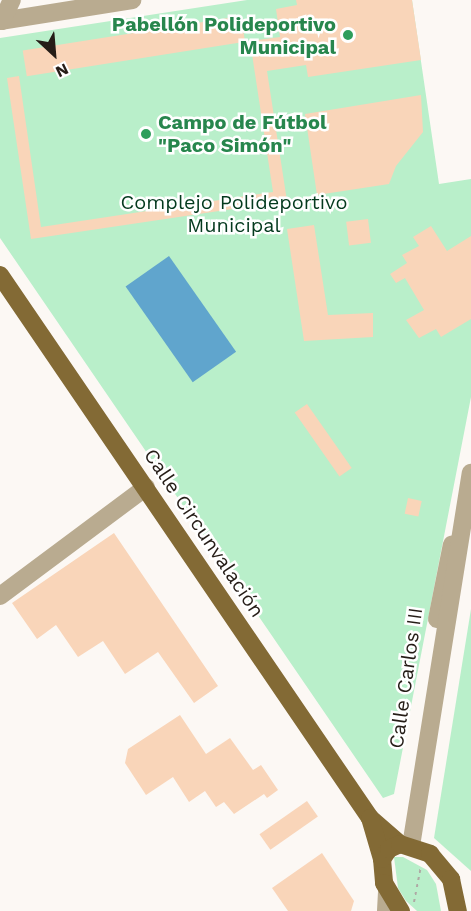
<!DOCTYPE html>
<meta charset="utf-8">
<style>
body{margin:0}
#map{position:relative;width:471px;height:911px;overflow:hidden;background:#fcf8f4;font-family:"Work Sans",sans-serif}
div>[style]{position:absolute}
.green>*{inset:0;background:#b9efca}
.water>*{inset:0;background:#60a5cd;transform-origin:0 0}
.building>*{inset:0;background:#f9d5b9;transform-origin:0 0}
.path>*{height:2px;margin-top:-1px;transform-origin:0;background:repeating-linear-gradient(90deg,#aea9a4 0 3px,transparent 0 7.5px)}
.minor>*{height:18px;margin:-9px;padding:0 9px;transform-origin:9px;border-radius:9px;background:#b9ab90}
.major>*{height:18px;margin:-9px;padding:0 9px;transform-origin:9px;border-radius:9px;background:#836a35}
.dots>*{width:16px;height:16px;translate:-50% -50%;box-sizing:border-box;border:3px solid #fff;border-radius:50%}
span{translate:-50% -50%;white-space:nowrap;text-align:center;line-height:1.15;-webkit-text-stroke:5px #fff;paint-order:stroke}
.leisure-label{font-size:20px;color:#27864d;font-weight:700}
.right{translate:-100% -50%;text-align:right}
.left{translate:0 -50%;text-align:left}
.park-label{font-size:20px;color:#043a1e}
.street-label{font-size:20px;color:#251d17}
.north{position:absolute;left:24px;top:24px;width:60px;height:60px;-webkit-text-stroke:4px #fff;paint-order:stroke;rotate:154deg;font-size:16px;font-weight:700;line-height:24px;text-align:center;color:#251d17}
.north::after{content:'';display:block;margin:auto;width:21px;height:27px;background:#251d17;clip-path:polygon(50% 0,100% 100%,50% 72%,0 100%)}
</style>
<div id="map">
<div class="green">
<div style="clip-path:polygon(247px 0,412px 0,439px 184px,471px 179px,471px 397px,394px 794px,383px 798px,0 238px,0 38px)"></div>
<div style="clip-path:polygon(471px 609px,471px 871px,434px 838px)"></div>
<div style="clip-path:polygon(394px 857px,403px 857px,427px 870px,436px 884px,441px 911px,417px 911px,406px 901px,398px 888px)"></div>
</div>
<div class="water">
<div style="left:169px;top:256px;width:117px;height:53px;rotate:55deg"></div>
</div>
<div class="building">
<div style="clip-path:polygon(296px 0,412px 0,421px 60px,308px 77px,306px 65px,267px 71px,287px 201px,31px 239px,7px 78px,19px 76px,41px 227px,273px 192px,250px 41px,280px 37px,276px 9px,297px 5px)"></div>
<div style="left:241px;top:16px;width:26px;height:221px;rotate:81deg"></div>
<div style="clip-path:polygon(421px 95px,423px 132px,396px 166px,389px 184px,317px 195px,305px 114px)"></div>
<div style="left:368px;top:219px;width:24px;height:22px;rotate:83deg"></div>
<div style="clip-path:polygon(314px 225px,328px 315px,373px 313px,373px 337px,304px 341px,287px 229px)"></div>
<div style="clip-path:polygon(431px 226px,447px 251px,471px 236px,471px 319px,441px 337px,436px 329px,419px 338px,406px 320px,424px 310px,405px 278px,396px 283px,390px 274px,407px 263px,402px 255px,419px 246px,413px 237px)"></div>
<div style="left:307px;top:404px;width:78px;height:15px;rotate:55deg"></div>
<div style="left:408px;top:498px;width:14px;height:16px;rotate:12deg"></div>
<div style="clip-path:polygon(114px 533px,218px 686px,194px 703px,158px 652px,125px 674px,103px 641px,78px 657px,56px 625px,37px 639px,12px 603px)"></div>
<div style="clip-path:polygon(180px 715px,206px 754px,230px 738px,253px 770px,261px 765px,278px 790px,267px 798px,264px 794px,234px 814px,224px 802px,216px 807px,205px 791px,189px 802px,173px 777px,146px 795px,125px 763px,128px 749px)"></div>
<div style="left:307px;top:801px;width:19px;height:58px;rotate:55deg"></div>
<div style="clip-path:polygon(322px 853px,354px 901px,351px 911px,288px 911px,272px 888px)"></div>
</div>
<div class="path">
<div style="left:414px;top:902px;width:36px;rotate:-79deg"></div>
</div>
<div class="minor">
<div style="left:0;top:21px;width:134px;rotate:-9deg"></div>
<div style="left:2px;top:21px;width:23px;rotate:-65deg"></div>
<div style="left:0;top:596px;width:182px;rotate:-36.7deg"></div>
<div style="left:437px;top:619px;width:76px;rotate:-78.7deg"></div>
<div style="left:411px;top:846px;width:378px;rotate:-80.9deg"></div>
<div style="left:386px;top:911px;width:19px;rotate:-87deg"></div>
</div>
<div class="major">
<div style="left:0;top:275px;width:657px;rotate:55.73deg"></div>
<div style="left:370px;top:818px;width:40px;rotate:41deg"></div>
<div style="left:370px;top:818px;width:43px;rotate:73.7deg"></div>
<div style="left:382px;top:859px;width:24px;rotate:85deg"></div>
<div style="left:384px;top:883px;width:33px;rotate:59deg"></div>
<div style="left:382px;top:859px;width:12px;rotate:-55deg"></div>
<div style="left:389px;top:849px;width:12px;rotate:-24deg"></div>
<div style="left:400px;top:844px;width:32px;rotate:18deg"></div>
<div style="left:430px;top:854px;width:33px;rotate:50deg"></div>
<div style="left:451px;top:879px;width:33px;rotate:78deg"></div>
</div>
<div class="dots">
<div style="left:348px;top:35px;background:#2e9e5b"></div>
<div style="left:146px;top:134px;background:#2e9e5b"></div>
</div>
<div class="leisure-label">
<span class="right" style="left:336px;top:36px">Pabellón Polideportivo<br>Municipal</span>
<span class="left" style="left:158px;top:134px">Campo de Fútbol<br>"Paco Simón"</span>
</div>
<div class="park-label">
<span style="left:234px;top:214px">Complejo Polideportivo<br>Municipal</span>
</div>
<div class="street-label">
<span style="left:204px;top:533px;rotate:56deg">Calle Circunvalación</span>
<span style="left:406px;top:678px;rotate:-82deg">Calle Carlos III</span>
</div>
<div class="north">N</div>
</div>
